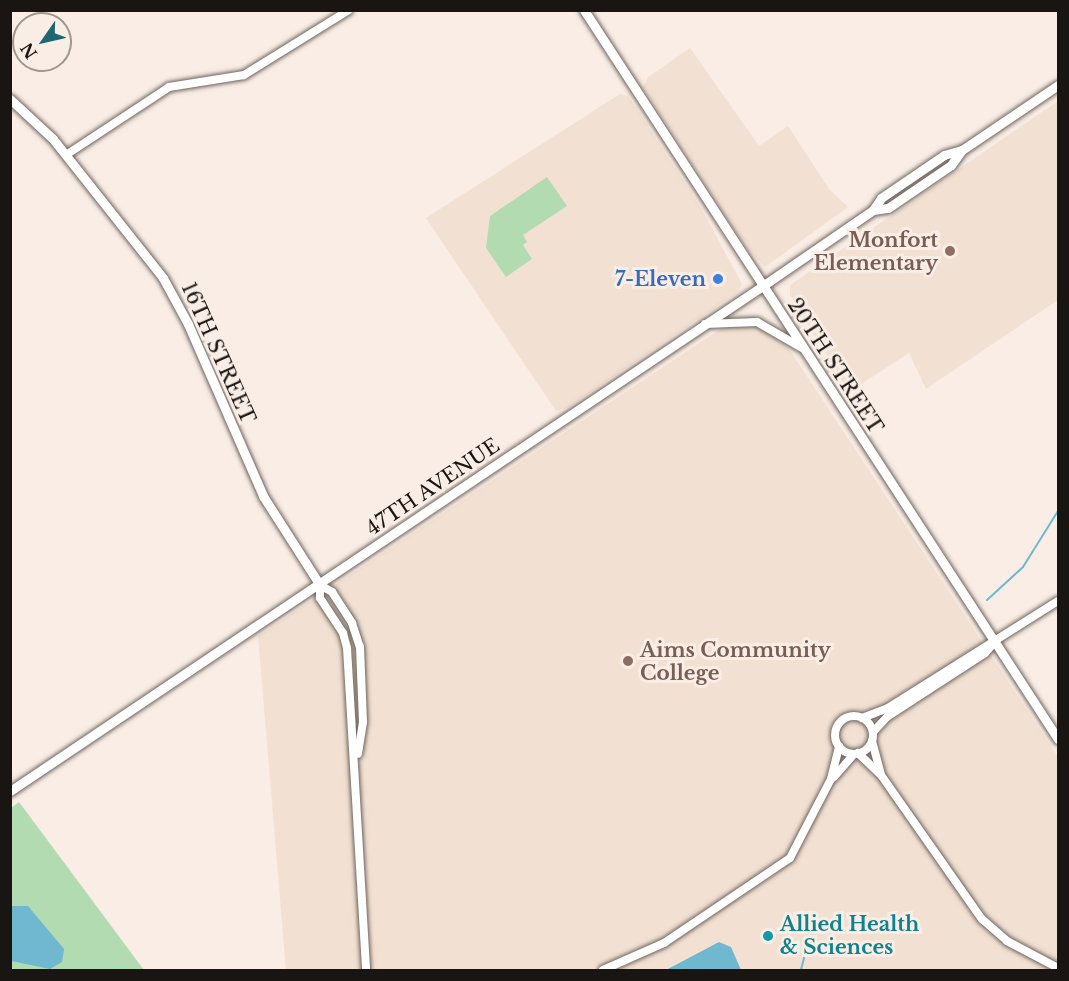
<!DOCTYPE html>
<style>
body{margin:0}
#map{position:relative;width:1069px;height:981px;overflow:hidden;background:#f9ede5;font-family:"Libre Baskerville",serif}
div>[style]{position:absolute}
.built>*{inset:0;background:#f2e0d2}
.green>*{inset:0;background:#b3dbb1}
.water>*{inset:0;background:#6fb8cf}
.stream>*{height:2px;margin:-1px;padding:0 1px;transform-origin:1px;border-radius:1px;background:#6fb8cf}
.roads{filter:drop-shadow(0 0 2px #6e645d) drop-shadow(0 0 2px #6e645d)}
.tertiary>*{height:8px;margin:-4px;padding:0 4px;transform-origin:4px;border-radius:4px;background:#fff}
.tertiary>.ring{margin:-4px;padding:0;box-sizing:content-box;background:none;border:8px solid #fff;border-radius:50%}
.secondary>*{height:9px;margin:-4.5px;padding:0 4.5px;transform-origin:4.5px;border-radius:4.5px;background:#fff}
.dots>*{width:16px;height:16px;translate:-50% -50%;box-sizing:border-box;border:3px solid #f9ede5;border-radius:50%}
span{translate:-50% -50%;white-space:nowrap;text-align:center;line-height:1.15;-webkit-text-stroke:6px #f9ede5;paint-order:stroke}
.education-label{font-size:20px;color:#785e54;font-weight:700}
.right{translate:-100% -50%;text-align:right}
.left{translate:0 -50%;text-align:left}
.shop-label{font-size:20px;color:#366cbe;font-weight:700}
.street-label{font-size:20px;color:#191512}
.culture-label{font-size:20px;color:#0d838f;font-weight:700}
.frame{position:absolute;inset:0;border:12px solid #191512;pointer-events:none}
.north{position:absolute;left:12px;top:12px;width:60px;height:60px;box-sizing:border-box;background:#f9ede5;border:2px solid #9f9791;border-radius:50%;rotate:236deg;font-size:16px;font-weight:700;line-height:24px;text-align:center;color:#191512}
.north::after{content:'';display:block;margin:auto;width:21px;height:27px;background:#1c6772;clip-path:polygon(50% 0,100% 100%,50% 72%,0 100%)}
</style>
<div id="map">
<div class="built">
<div style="clip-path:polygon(690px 48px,759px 146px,788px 126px,829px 189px,848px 207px,765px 267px,745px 246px,643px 87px,648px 77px)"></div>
<div style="clip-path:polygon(620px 94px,629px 97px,701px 208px,742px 284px,738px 292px,567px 408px,556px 411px,426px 218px)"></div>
<div style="clip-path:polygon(1058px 101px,1058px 300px,926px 389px,909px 353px,849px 392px,790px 295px,790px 285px)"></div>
<div style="clip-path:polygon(739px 324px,767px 330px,789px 349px,1058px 757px,1058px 970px,286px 970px,258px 636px,719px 330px)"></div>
</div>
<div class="green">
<div style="clip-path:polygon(547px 177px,567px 206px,523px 235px,527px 242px,523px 245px,532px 259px,506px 277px,486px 248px,490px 216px)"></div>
<div style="clip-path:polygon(19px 802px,144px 970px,11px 970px,11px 808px)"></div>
</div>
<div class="water">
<div style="clip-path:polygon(11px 906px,28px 906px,64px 949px,62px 962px,50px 969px,11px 961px)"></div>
<div style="clip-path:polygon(719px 942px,731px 947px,741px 970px,666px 970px)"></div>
</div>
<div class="stream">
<div style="left:987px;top:600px;width:49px;rotate:-42.5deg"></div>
<div style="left:1023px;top:567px;width:66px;rotate:-58deg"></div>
<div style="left:801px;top:970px;width:25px;rotate:-76deg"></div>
</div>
<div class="roads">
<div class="tertiary">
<div style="left:66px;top:155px;width:123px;rotate:-33.4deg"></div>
<div style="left:169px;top:87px;width:76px;rotate:-9.1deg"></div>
<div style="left:244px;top:75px;width:123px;rotate:-31.8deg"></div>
<div style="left:705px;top:324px;width:52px;rotate:-2.2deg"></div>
<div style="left:757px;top:322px;width:52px;rotate:30deg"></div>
<div style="left:320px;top:585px;width:13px;rotate:90deg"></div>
<div style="left:320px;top:598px;width:42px;rotate:56.7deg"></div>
<div style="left:343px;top:633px;width:16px;rotate:75deg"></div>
<div style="left:347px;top:648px;width:323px;rotate:86.6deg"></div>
<div style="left:320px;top:585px;width:14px;rotate:30deg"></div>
<div style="left:332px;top:592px;width:37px;rotate:57deg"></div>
<div style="left:352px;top:623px;width:25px;rotate:72deg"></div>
<div style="left:360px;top:647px;width:75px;rotate:87.7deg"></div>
<div style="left:363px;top:722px;width:32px;rotate:99deg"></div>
<div class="ring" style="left:835px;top:716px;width:30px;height:30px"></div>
<div style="left:862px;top:718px;width:28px;rotate:-21deg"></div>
<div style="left:888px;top:708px;width:201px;rotate:-32.2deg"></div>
<div style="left:873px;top:732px;width:21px;rotate:-47deg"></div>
<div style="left:887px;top:717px;width:117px;rotate:-33.1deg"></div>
<div style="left:985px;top:653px;width:12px;rotate:-48deg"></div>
<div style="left:872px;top:741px;width:34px;rotate:75deg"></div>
<div style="left:858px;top:753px;width:32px;rotate:44deg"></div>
<div style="left:881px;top:775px;width:176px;rotate:55deg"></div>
<div style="left:982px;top:919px;width:33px;rotate:41deg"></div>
<div style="left:1007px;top:941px;width:58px;rotate:27.9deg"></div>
<div style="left:834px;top:777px;width:30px;rotate:-49deg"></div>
<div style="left:603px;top:970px;width:67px;rotate:-23.9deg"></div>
<div style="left:664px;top:943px;width:152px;rotate:-34deg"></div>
<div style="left:790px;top:858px;width:89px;rotate:-62.6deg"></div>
<div style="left:831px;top:779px;width:34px;rotate:-76deg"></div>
</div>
<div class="secondary">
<div style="left:584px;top:10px;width:870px;rotate:56.97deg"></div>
<div style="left:10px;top:99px;width:59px;rotate:42.9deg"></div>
<div style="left:53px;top:139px;width:177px;rotate:51.6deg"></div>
<div style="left:163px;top:278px;width:52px;rotate:61.5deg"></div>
<div style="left:188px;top:324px;width:188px;rotate:66.4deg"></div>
<div style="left:263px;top:496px;width:106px;rotate:57.4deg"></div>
<div style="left:873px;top:210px;width:15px;rotate:-8deg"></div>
<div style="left:888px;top:208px;width:76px;rotate:-34.3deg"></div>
<div style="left:951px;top:165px;width:19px;rotate:-54deg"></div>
<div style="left:10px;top:791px;width:904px;rotate:-33.87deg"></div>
<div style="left:761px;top:287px;width:136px;rotate:-34.5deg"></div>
<div style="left:873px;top:210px;width:14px;rotate:-56deg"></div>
<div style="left:881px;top:198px;width:76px;rotate:-34.3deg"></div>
<div style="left:944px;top:155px;width:19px;rotate:-16deg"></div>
<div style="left:962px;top:150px;width:116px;rotate:-34.1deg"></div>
</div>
</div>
<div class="dots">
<div style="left:950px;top:251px;background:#8d6e63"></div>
<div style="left:718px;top:279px;background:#3f7fe0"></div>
<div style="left:628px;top:661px;background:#8d6e63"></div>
<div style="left:768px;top:936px;background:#0f9aa8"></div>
</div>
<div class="education-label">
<span class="right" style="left:938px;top:252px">Monfort<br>Elementary</span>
<span class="left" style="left:640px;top:662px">Aims Community<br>College</span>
</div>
<div class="shop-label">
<span class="right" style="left:706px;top:279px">7-Eleven</span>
</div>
<div class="street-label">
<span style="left:218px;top:353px;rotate:66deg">16TH STREET</span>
<span style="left:835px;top:366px;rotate:57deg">20TH STREET</span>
<span style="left:433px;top:487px;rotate:-34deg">47TH AVENUE</span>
</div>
<div class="culture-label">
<span class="left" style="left:780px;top:936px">Allied Health<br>&amp; Sciences</span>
</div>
<div class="frame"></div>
<div class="north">N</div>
</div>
